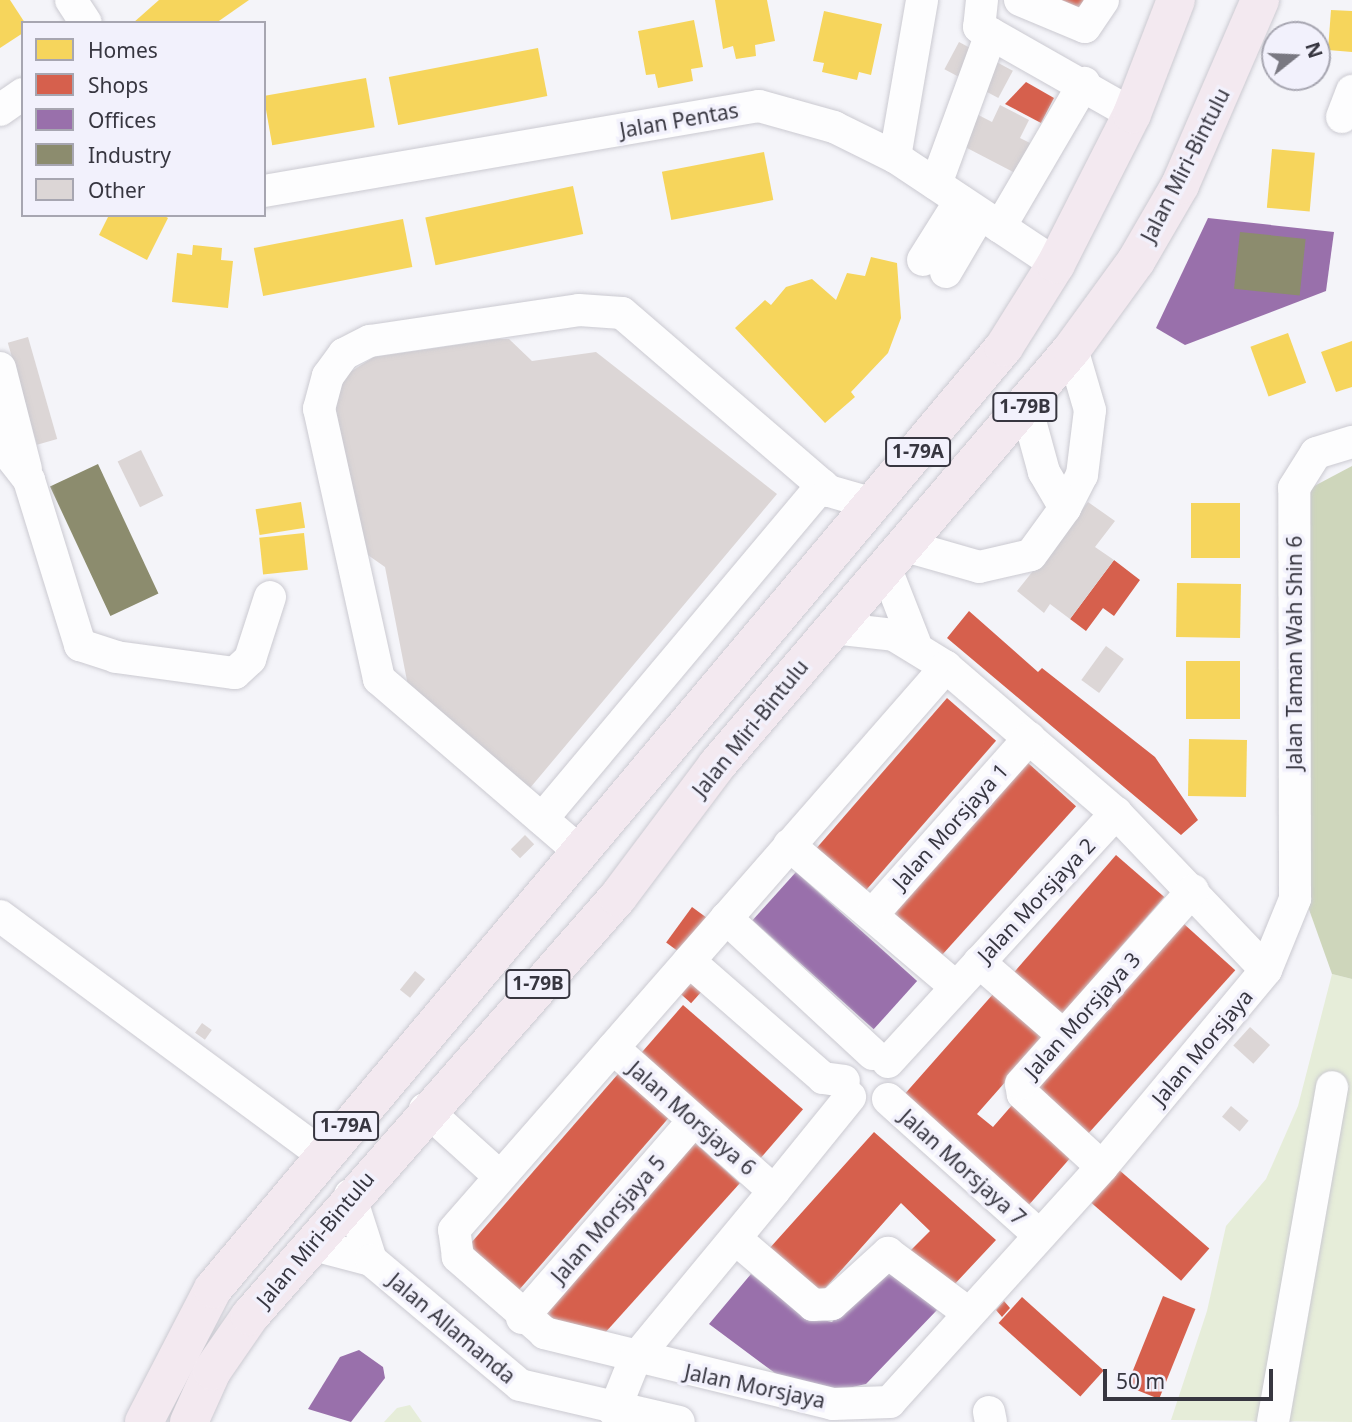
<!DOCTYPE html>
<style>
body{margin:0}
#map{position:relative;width:1352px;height:1422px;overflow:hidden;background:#f4f4f9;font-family:"Noto Sans",sans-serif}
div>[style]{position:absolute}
.green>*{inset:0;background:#e6edd9}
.forest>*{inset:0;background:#ced6bb}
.homes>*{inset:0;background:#f6d55c;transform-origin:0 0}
.shops>*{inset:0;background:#d6604d;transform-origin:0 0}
.offices>*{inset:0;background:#9970ab;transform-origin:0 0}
.industry>*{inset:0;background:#8c8c6e;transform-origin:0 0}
.building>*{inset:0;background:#dcd6d6;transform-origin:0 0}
.roads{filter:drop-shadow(0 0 2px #cbcad1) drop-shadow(0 0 2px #cbcad1)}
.minor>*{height:32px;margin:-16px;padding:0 16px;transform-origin:16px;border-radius:16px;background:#fdfdfe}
.highway>*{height:38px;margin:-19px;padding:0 19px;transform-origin:19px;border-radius:19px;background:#f3e9f0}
span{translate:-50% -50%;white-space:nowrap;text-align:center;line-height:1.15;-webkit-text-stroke:7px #f2f1fc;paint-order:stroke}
.shield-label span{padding:2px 5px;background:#f2f1fc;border:2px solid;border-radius:5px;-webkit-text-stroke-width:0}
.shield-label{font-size:19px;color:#373640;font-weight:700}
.street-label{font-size:21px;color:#373640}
.legend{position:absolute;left:21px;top:21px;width:245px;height:196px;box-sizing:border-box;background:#f2f1fc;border:2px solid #a7a6b1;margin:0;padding:9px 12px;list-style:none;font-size:21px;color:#373640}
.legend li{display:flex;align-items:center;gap:14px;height:35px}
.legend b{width:35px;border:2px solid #a7a6b1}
.north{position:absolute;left:1261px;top:21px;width:70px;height:70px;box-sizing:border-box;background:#f2f1fc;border:2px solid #a7a6b1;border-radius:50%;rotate:72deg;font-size:19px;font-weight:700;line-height:28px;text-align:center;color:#373640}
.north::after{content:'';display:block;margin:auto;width:24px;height:32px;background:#797881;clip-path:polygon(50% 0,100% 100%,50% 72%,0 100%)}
.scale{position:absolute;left:1103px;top:1369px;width:170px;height:32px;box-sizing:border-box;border:4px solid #373640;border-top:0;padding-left:9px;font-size:21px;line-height:24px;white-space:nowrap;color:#373640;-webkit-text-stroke:5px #f2f1fc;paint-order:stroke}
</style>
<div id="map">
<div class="green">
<div style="clip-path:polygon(1332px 974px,1352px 979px,1352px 1422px,1171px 1420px,1207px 1311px,1226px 1226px,1266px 1179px,1298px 1106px)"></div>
<div style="clip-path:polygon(410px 1405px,422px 1422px,384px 1422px,397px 1408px)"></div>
</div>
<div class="forest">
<div style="clip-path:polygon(1352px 466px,1352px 979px,1332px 974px,1306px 901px,1303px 492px)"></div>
</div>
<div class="homes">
<div style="clip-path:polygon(0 0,10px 0,25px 23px,23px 33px,0 48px)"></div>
<div style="clip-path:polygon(159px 0,249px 0,216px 23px,133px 23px)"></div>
<div style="clip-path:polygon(715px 0,767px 0,775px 41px,755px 45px,756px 56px,736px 59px,733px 46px,723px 49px)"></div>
<div style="clip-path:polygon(1331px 10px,1352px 11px,1352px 52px,1328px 50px)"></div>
<div style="clip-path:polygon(824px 11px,882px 24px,871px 75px,859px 72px,857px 80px,822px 72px,824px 63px,813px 61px)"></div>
<div style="clip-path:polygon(694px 20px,703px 67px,691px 69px,693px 81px,658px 88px,655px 74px,646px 75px,638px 31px)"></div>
<div style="left:538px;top:48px;width:49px;height:152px;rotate:79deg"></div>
<div style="left:366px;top:78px;width:50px;height:104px;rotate:80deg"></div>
<div style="left:1272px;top:149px;width:43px;height:59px;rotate:5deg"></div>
<div style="left:764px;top:152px;width:49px;height:104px;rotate:79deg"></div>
<div style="left:573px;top:186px;width:49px;height:151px;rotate:78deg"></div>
<div style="clip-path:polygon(109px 215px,163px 215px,168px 218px,147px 260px,99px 235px)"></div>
<div style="left:403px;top:219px;width:49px;height:152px;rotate:79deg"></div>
<div style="clip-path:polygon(193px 245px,222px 248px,221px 260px,233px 261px,228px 308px,172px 302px,177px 253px,192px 255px)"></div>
<div style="clip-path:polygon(871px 257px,897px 263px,901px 318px,888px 353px,851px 392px,855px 397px,825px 423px,735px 328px,765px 300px,771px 305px,786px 287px,812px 279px,836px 300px,847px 273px,865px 276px)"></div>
<div style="left:1288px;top:333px;width:53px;height:40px;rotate:70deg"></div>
<div style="clip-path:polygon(1352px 341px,1352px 387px,1336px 392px,1321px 352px)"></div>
<div style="left:301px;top:502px;width:26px;height:46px;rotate:81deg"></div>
<div style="left:1191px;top:503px;width:49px;height:55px"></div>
<div style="left:304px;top:533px;width:37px;height:45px;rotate:84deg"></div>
<div style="left:1177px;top:583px;width:64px;height:54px;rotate:1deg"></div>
<div style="left:1240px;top:661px;width:58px;height:54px;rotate:90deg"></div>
<div style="left:1189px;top:739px;width:58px;height:57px;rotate:1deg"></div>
</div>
<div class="shops">
<div style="clip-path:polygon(1042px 0,1084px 0,1075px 17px)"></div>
<div style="clip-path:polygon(1026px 82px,1054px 98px,1041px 123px,1005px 104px)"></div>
<div style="clip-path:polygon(1114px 560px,1140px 580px,1114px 616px,1103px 608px,1086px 631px,1070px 619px)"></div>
<div style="clip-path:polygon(969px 611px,1038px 672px,1042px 668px,1155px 757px,1198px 820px,1181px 835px,947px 638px)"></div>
<div style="left:947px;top:698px;width:65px;height:199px;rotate:41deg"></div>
<div style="left:1027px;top:762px;width:66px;height:203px;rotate:42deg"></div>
<div style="left:1116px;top:855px;width:64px;height:158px;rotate:41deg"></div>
<div style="left:692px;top:907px;width:19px;height:44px;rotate:36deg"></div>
<div style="left:1184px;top:924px;width:69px;height:223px;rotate:42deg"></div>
<div style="left:690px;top:982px;width:15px;height:15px;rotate:42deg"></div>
<div style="clip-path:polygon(994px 993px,1044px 1038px,977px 1114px,993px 1127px,1013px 1104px,1072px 1156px,1027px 1207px,903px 1096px)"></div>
<div style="left:683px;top:1005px;width:159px;height:65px;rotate:41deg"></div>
<div style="left:618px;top:1074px;width:67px;height:234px;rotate:41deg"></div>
<div style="clip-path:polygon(874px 1132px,996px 1240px,952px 1287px,910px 1251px,930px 1231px,901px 1203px,821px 1293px,768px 1250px)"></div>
<div style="left:693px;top:1141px;width:63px;height:232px;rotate:42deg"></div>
<div style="left:1118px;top:1169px;width:121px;height:43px;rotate:41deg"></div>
<div style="left:1163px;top:1296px;width:35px;height:97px;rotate:22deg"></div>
<div style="left:1022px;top:1297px;width:110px;height:35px;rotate:42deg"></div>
<div style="clip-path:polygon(1004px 1301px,1010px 1308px,1002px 1317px,996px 1310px)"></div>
</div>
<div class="offices">
<div style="clip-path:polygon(1208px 218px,1334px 232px,1326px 291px,1185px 345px,1156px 328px)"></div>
<div style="left:796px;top:872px;width:163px;height:65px;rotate:42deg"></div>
<div style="clip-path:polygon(883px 1263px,937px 1310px,866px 1384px,839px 1390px,783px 1379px,709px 1324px,751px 1274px,804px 1316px,832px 1322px)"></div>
<div style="clip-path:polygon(359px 1350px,383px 1367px,385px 1378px,351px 1422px,308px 1409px,340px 1357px)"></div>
</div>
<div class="industry">
<div style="left:1240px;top:232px;width:66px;height:57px;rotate:6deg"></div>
<div style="left:98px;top:464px;width:143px;height:53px;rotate:65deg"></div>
</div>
<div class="building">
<div style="left:959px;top:42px;width:61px;height:31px;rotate:28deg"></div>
<div style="clip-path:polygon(959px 105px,992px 122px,1000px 105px,1029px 120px,1020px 138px,1034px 145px,1019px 175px,944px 136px)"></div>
<div style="left:28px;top:337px;width:106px;height:21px;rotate:74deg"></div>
<div style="clip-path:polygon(497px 339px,509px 339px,532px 361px,596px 352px,777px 494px,530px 788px,408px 686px,385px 567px,365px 553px,334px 407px,339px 379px,374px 357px)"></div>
<div style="left:141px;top:450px;width:51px;height:26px;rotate:64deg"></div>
<div style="clip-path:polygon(1088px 502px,1115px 521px,1095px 547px,1114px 560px,1070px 619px,1050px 604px,1044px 613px,1017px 591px)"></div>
<div style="left:1106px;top:646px;width:22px;height:42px;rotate:36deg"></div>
<div style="left:525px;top:835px;width:13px;height:20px;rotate:45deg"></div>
<div style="left:415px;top:971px;width:13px;height:24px;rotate:39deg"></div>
<div style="left:202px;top:1023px;width:12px;height:12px;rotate:35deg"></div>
<div style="left:1250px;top:1027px;width:27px;height:25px;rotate:42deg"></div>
<div style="left:1231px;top:1106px;width:23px;height:14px;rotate:40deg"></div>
</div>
<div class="roads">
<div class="minor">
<div style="left:71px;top:0;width:27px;rotate:57deg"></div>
<div style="left:982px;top:0;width:27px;rotate:96deg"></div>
<div style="left:979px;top:27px;width:176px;rotate:29.6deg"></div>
<div style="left:1020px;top:0;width:70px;rotate:22.6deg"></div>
<div style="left:1085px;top:27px;width:32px;rotate:-56deg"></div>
<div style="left:0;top:110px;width:28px;rotate:-35deg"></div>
<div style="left:1342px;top:117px;width:28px;rotate:-69deg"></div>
<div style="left:895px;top:157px;width:159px;rotate:-80.2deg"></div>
<div style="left:936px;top:184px;width:160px;rotate:-69.9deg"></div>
<div style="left:264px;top:191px;width:502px;rotate:-9.74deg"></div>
<div style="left:759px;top:106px;width:78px;rotate:15.6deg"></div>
<div style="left:834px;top:127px;width:68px;rotate:26.2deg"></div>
<div style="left:895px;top:157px;width:193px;rotate:33.6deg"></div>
<div style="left:1000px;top:227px;width:167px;rotate:-59.7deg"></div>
<div style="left:923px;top:260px;width:70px;rotate:-57.9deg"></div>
<div style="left:946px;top:272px;width:67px;rotate:-59.6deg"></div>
<div style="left:0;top:368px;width:104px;rotate:75.6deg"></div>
<div style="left:0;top:443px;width:47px;rotate:51.9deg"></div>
<div style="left:29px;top:480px;width:173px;rotate:72.8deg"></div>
<div style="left:80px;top:645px;width:38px;rotate:18deg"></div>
<div style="left:116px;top:657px;width:120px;rotate:7.7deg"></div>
<div style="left:235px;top:673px;width:21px;rotate:-43deg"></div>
<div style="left:250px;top:659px;width:65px;rotate:-72.1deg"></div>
<div style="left:1065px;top:508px;width:37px;rotate:-63deg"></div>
<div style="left:1082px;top:475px;width:65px;rotate:-83deg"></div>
<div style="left:1090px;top:410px;width:64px;rotate:-106.4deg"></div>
<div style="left:906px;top:546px;width:76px;rotate:16deg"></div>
<div style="left:979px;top:567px;width:53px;rotate:-13deg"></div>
<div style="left:1031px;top:555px;width:58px;rotate:-54.1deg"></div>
<div style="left:1065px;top:508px;width:42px;rotate:-120.3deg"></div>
<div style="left:1044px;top:472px;width:68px;rotate:-105.3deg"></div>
<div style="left:886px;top:569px;width:79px;rotate:68.6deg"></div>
<div style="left:833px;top:628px;width:61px;rotate:6.5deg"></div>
<div style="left:894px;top:635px;width:61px;rotate:31.6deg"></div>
<div style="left:946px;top:667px;width:224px;rotate:40.7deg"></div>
<div style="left:1116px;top:813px;width:217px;rotate:46.3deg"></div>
<div style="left:1266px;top:970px;width:256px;rotate:129.8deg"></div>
<div style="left:1102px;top:1167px;width:316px;rotate:132.1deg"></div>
<div style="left:890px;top:1402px;width:57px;rotate:178deg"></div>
<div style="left:833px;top:1404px;width:297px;rotate:-166.2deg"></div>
<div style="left:545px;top:1333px;width:116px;rotate:-138.9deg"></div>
<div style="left:458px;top:1257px;width:27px;rotate:-98deg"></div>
<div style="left:454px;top:1230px;width:748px;rotate:-48.85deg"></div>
<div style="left:542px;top:819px;width:436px;rotate:-50deg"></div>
<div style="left:789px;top:845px;width:219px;rotate:40.4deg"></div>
<div style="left:579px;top:851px;width:264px;rotate:-139.3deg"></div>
<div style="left:379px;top:679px;width:277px;rotate:-102.5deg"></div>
<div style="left:319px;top:409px;width:34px;rotate:-75deg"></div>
<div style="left:328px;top:376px;width:27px;rotate:-54deg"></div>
<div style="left:344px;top:354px;width:29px;rotate:-27deg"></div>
<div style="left:370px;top:341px;width:211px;rotate:-8.4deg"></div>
<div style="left:579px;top:310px;width:43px;rotate:4deg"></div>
<div style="left:622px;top:313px;width:273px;rotate:40.7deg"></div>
<div style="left:829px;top:491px;width:47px;rotate:16.1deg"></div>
<div style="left:872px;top:915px;width:237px;rotate:-48.4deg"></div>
<div style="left:0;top:916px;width:400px;rotate:36.5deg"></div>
<div style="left:726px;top:918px;width:200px;rotate:42.8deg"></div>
<div style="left:689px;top:961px;width:178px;rotate:41.1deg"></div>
<div style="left:823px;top:1078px;width:21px;rotate:8deg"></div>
<div style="left:979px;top:962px;width:111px;rotate:41deg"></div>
<div style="left:1266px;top:970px;width:77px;rotate:-67.8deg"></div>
<div style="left:1295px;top:899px;width:411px;rotate:-90.1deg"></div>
<div style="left:1294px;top:488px;width:41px;rotate:-57.8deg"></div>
<div style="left:1316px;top:453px;width:38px;rotate:-17deg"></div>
<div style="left:613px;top:1048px;width:215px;rotate:41.6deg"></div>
<div style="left:774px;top:1191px;width:218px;rotate:129.6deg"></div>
<div style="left:635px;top:1359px;width:56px;rotate:112deg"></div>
<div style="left:888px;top:1062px;width:338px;rotate:-47.5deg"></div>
<div style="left:888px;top:1099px;width:203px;rotate:42deg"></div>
<div style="left:425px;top:1109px;width:98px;rotate:42.1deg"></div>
<div style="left:1102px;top:1167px;width:108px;rotate:-137.3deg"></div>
<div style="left:1023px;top:1094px;width:10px;rotate:-101deg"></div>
<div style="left:1021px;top:1084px;width:259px;rotate:-48.4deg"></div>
<div style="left:774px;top:1191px;width:121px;rotate:-51deg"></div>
<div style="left:350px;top:1195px;width:68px;rotate:72.1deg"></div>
<div style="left:737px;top:1240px;width:100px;rotate:40.5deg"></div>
<div style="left:813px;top:1305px;width:19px;rotate:-3deg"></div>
<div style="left:832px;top:1304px;width:76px;rotate:-42.3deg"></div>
<div style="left:888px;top:1253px;width:99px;rotate:36.8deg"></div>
<div style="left:310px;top:1244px;width:63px;rotate:14.7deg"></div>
<div style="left:371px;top:1260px;width:194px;rotate:40deg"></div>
<div style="left:520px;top:1385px;width:163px;rotate:13.1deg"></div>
<div style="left:522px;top:1318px;width:261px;rotate:-49deg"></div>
<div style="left:989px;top:1412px;width:10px;rotate:79deg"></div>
<div style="left:1273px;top:1422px;width:340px;rotate:-80deg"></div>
</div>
<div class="highway">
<div style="left:144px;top:1422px;width:150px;rotate:-62.6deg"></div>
<div style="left:213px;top:1289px;width:1230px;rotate:-49.98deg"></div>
<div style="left:1004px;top:347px;width:98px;rotate:-57.9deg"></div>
<div style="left:1056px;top:264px;width:168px;rotate:-63.1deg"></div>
<div style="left:1132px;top:114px;width:122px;rotate:-68.9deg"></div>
<div style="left:189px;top:1422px;width:56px;rotate:-65.7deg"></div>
<div style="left:212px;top:1371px;width:67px;rotate:-55.4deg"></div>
<div style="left:250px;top:1316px;width:558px;rotate:-48.71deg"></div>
<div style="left:618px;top:897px;width:165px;rotate:-53.1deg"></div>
<div style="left:717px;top:765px;width:547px;rotate:-49.52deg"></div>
<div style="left:1072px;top:349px;width:109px;rotate:-54deg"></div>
<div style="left:1136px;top:261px;width:88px;rotate:-59.9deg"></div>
<div style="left:1180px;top:185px;width:202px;rotate:-66.6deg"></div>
</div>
</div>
<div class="shield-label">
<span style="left:1025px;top:407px">1-79B</span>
<span style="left:918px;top:452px">1-79A</span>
<span style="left:538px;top:984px">1-79B</span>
<span style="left:346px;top:1126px">1-79A</span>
</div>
<div class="street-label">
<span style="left:679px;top:120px;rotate:-10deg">Jalan Pentas</span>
<span style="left:1185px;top:165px;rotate:-63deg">Jalan Miri-Bintulu</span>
<span style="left:1294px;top:653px;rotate:-90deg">Jalan Taman Wah Shin 6</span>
<span style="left:750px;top:728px;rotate:-51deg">Jalan Miri-Bintulu</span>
<span style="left:950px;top:826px;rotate:-48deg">Jalan Morsjaya 1</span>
<span style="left:1036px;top:900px;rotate:-47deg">Jalan Morsjaya 2</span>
<span style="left:1082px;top:1015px;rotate:-48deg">Jalan Morsjaya 3</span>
<span style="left:1202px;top:1047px;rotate:-50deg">Jalan Morsjaya</span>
<span style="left:692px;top:1118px;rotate:41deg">Jalan Morsjaya 6</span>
<span style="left:963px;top:1167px;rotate:42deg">Jalan Morsjaya 7</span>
<span style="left:608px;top:1219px;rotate:-49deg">Jalan Morsjaya 5</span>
<span style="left:315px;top:1239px;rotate:-50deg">Jalan Miri-Bintulu</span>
<span style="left:452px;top:1328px;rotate:40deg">Jalan Allamanda</span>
<span style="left:755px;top:1386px;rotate:12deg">Jalan Morsjaya</span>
</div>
<ul class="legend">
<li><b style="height:19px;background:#f6d55c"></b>Homes</li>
<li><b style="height:19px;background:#d6604d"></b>Shops</li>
<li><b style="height:19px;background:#9970ab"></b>Offices</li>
<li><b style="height:19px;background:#8c8c6e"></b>Industry</li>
<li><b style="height:19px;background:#dcd6d6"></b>Other</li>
</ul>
<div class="north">N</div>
<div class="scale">50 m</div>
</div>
